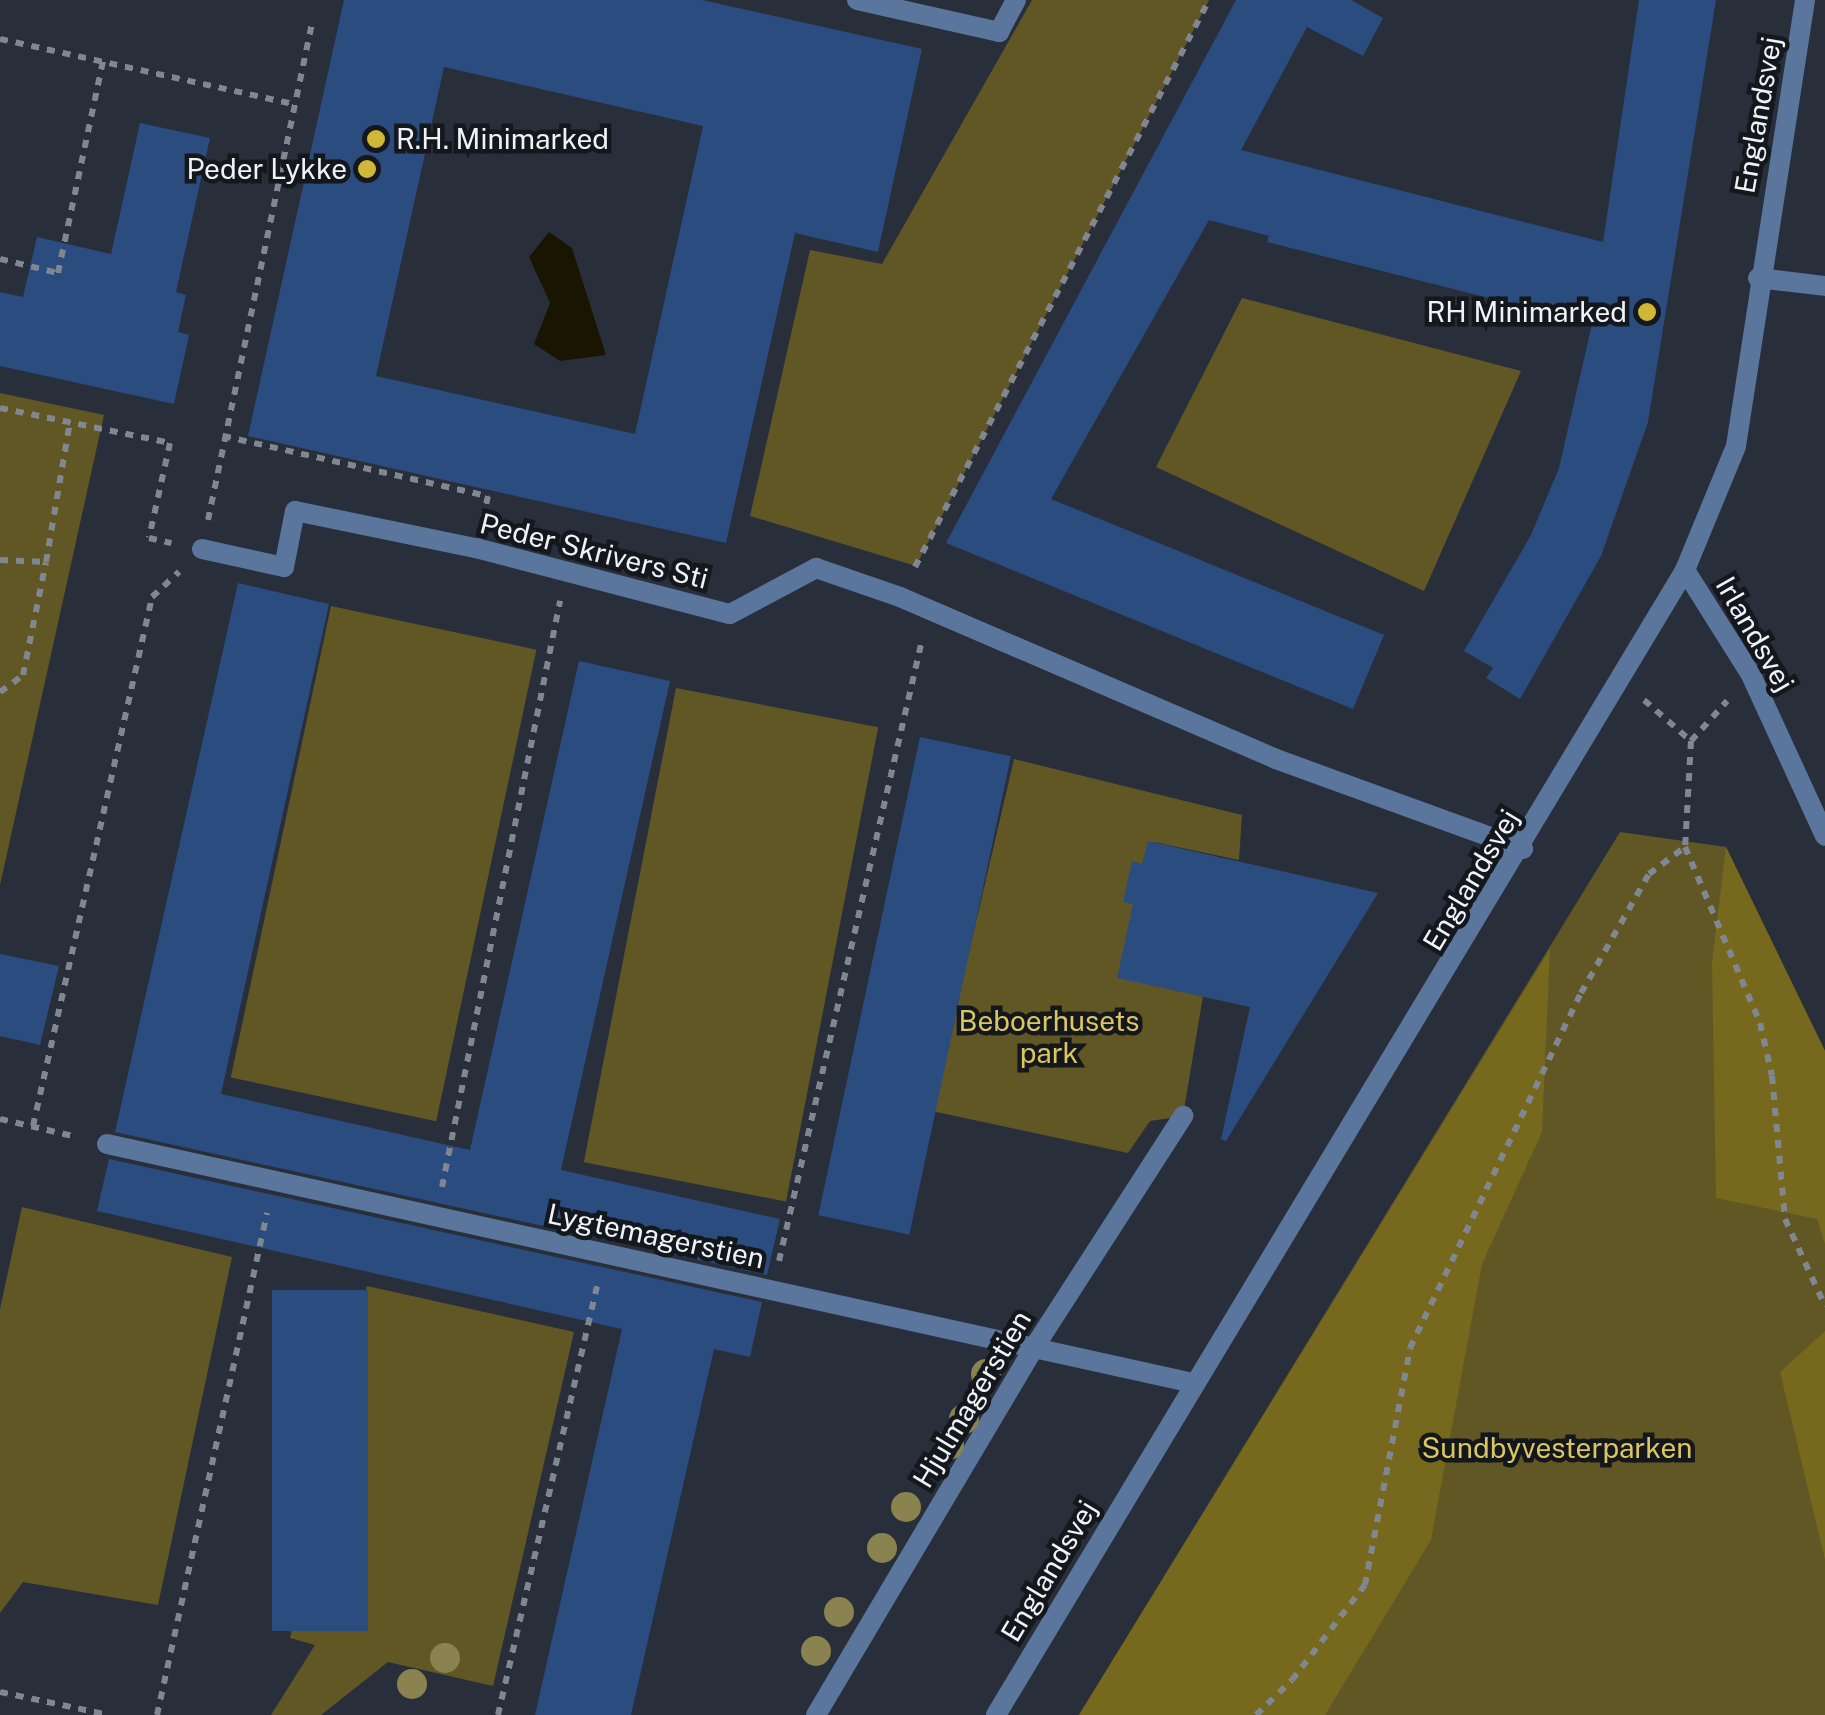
<!DOCTYPE html>
<style>
body{margin:0}
#map{position:relative;width:1825px;height:1715px;overflow:hidden;background:#282f3b;font-family:"Public Sans",sans-serif}
div>[style]{position:absolute}
.green>*{inset:0;background:#615725;transform-origin:0 0}
.forest>*{inset:0;background:#76681c}
.water>*{inset:0;background:#191501}
.building>*{inset:0;background:#2a4c7f;transform-origin:0 0}
.path>*{height:6px;margin-top:-3px;transform-origin:0;background:repeating-linear-gradient(90deg,#818791 0 8px,transparent 0 16px)}
.service>*{height:20px;margin:-10px;padding:0 10px;transform-origin:10px;border-radius:10px;background:#5b769d}
.minor>*{height:20px;margin:-10px;padding:0 10px;transform-origin:10px;border-radius:10px;background:#5b769d}
.tertiary>*{height:20px;margin:-10px;padding:0 10px;transform-origin:10px;border-radius:10px;background:#5b769d}
.trees>*{width:30px;height:30px;margin:-15px;border-radius:50%;background:#8a8350}
.dots>*{width:28px;height:28px;translate:-50% -50%;box-sizing:border-box;border:5px solid #14171c;border-radius:50%}
span{translate:-50% -50%;white-space:nowrap;text-align:center;line-height:1.15;-webkit-text-stroke:9px #14171c;paint-order:stroke}
.street-label{font-size:28px;color:#eef3fa}
.poi-label{font-size:28px;color:#eef3fa}
.left{translate:0 -50%;text-align:left}
.right{translate:-100% -50%;text-align:right}
.park-label{font-size:28px;color:#dbc761}
</style>
<div id="map">
<div class="green">
<div style="clip-path:polygon(1032px 0,1209px 0,916px 566px,750px 516px,810px 250px,882px 264px)"></div>
<div style="clip-path:polygon(1242px 298px,1521px 371px,1424px 591px,1156px 467px)"></div>
<div style="clip-path:polygon(0 393px,104px 415px,0 885px)"></div>
<div style="left:331px;top:606px;width:210px;height:482px;rotate:12deg"></div>
<div style="left:676px;top:688px;width:206px;height:483px;rotate:11deg"></div>
<div style="clip-path:polygon(1014px 759px,1242px 815px,1239px 860px,1154px 842px,1123px 976px,1203px 996px,1183px 1116px,1150px 1121px,1128px 1153px,932px 1111px)"></div>
<div style="clip-path:polygon(1620px 832px,1726px 847px,1825px 1051px,1825px 1715px,1079px 1715px)"></div>
<div style="clip-path:polygon(22px 1207px,232px 1257px,158px 1605px,23px 1582px,0 1613px,0 1309px)"></div>
<div style="clip-path:polygon(367px 1286px,574px 1332px,493px 1686px,388px 1662px,321px 1715px,271px 1715px,315px 1645px,290px 1638px)"></div>
</div>
<div class="forest">
<div style="clip-path:polygon(1726px 847px,1825px 1051px,1825px 1244px,1817px 1219px,1716px 1198px,1712px 962px)"></div>
<div style="clip-path:polygon(1550px 949px,1542px 1132px,1482px 1264px,1431px 1540px,1325px 1715px,1079px 1715px)"></div>
<div style="clip-path:polygon(1825px 1331px,1825px 1560px,1780px 1372px)"></div>
</div>
<div class="water">
<div style="clip-path:polygon(549px 232px,572px 248px,606px 355px,560px 361px,534px 344px,550px 303px,529px 257px)"></div>
</div>
<div class="building">
<div style="clip-path:polygon(evenodd,344px 0,702px 0,922px 49px,878px 252px,795px 233px,726px 543px,248px 436px,344px 0,444px 67px,703px 126px,635px 434px,376px 376px,444px 67px)"></div>
<div style="clip-path:polygon(1236px 0,1351px 0,1383px 18px,1363px 56px,1307px 27px,1241px 150px,1603px 242px,1639px 0,1716px 0,1648px 422px,1601px 556px,1520px 699px,1486px 678px,1493px 668px,1464px 651px,1531px 535px,1559px 468px,1592px 324px,1267px 242px,1269px 236px,1209px 220px,1051px 499px,1384px 635px,1353px 709px,946px 543px)"></div>
<div style="clip-path:polygon(140px 123px,210px 138px,176px 292px,186px 295px,178px 332px,189px 335px,174px 404px,0 366px,0 292px,23px 297px,37px 237px,111px 254px)"></div>
<div style="clip-path:polygon(238px 583px,329px 604px,221px 1094px,470px 1150px,579px 661px,670px 681px,561px 1170px,780px 1219px,767px 1275px,115px 1132px)"></div>
<div style="left:920px;top:737px;width:93px;height:489px;rotate:12deg"></div>
<div style="clip-path:polygon(1148px 841px,1378px 893px,1226px 1141px,1221px 1139px,1250px 1007px,1117px 978px,1133px 904px,1123px 902px,1132px 861px,1142px 864px)"></div>
<div style="clip-path:polygon(0 954px,59px 966px,40px 1045px,0 1036px)"></div>
<div style="clip-path:polygon(109px 1159px,762px 1302px,750px 1357px,714px 1349px,631px 1715px,535px 1715px,622px 1329px,97px 1211px)"></div>
<div style="left:272px;top:1290px;width:96px;height:341px"></div>
</div>
<div class="path">
<div style="left:0;top:39px;width:299px;rotate:12.5deg"></div>
<div style="left:0;top:259px;width:60px;rotate:13.6deg"></div>
<div style="left:58px;top:273px;width:217px;rotate:-78deg"></div>
<div style="left:0;top:408px;width:174px;rotate:11.6deg"></div>
<div style="left:170px;top:443px;width:97px;rotate:102.5deg"></div>
<div style="left:149px;top:538px;width:23px;rotate:13deg"></div>
<div style="left:223px;top:436px;width:272px;rotate:12.8deg"></div>
<div style="left:488px;top:496px;width:23px;rotate:103deg"></div>
<div style="left:208px;top:520px;width:508px;rotate:-78.18deg"></div>
<div style="left:0;top:560px;width:46px;rotate:2.5deg"></div>
<div style="left:46px;top:562px;width:142px;rotate:-80.3deg"></div>
<div style="left:915px;top:567px;width:639px;rotate:-62.59deg"></div>
<div style="left:0;top:692px;width:29px;rotate:-36deg"></div>
<div style="left:23px;top:675px;width:115px;rotate:-78.5deg"></div>
<div style="left:1644px;top:700px;width:62px;rotate:41.1deg"></div>
<div style="left:1691px;top:741px;width:106px;rotate:93.2deg"></div>
<div style="left:1685px;top:847px;width:191px;rotate:66.9deg"></div>
<div style="left:1760px;top:1023px;width:54px;rotate:77.2deg"></div>
<div style="left:1772px;top:1076px;width:144px;rotate:84.8deg"></div>
<div style="left:1785px;top:1219px;width:96px;rotate:65.3deg"></div>
<div style="left:1691px;top:741px;width:54px;rotate:-48deg"></div>
<div style="left:0;top:1119px;width:79px;rotate:13.2deg"></div>
<div style="left:33px;top:1126px;width:542px;rotate:-77.32deg"></div>
<div style="left:152px;top:597px;width:37px;rotate:-43deg"></div>
<div style="left:442px;top:1187px;width:598px;rotate:-78.61deg"></div>
<div style="left:779px;top:1261px;width:637px;rotate:-77.03deg"></div>
<div style="left:0;top:1692px;width:111px;rotate:11.9deg"></div>
<div style="left:157px;top:1715px;width:514px;rotate:-77.64deg"></div>
<div style="left:498px;top:1715px;width:443px;rotate:-77deg"></div>
<div style="left:1256px;top:1715px;width:50px;rotate:-44.2deg"></div>
<div style="left:1292px;top:1680px;width:120px;rotate:-52.5deg"></div>
<div style="left:1365px;top:1585px;width:241px;rotate:-79.2deg"></div>
<div style="left:1410px;top:1348px;width:394px;rotate:-64.3deg"></div>
<div style="left:1581px;top:993px;width:137px;rotate:-60.3deg"></div>
<div style="left:1649px;top:874px;width:45px;rotate:-36.9deg"></div>
</div>
<div class="service">
<div style="left:857px;top:0;width:146px;rotate:12.7deg"></div>
<div style="left:999px;top:32px;width:36px;rotate:-62deg"></div>
</div>
<div class="minor">
<div style="left:1758px;top:278px;width:67px;rotate:6.8deg"></div>
<div style="left:202px;top:549px;width:84px;rotate:12.4deg"></div>
<div style="left:284px;top:567px;width:57px;rotate:-78.9deg"></div>
<div style="left:295px;top:511px;width:185px;rotate:11.6deg"></div>
<div style="left:476px;top:548px;width:262px;rotate:14.6deg"></div>
<div style="left:730px;top:614px;width:98px;rotate:-28.1deg"></div>
<div style="left:816px;top:568px;width:89px;rotate:19deg"></div>
<div style="left:900px;top:597px;width:409px;rotate:23.3deg"></div>
<div style="left:1276px;top:759px;width:263px;rotate:20deg"></div>
<div style="left:107px;top:1144px;width:1112px;rotate:12.41deg"></div>
<div style="left:816px;top:1715px;width:429px;rotate:-59.3deg"></div>
<div style="left:1035px;top:1346px;width:274px;rotate:-57.2deg"></div>
</div>
<div class="tertiary">
<div style="left:1685px;top:570px;width:124px;rotate:57.8deg"></div>
<div style="left:1751px;top:675px;width:177px;rotate:65.3deg"></div>
<div style="left:996px;top:1715px;width:1336px;rotate:-58.96deg"></div>
<div style="left:1685px;top:570px;width:134px;rotate:-67.6deg"></div>
<div style="left:1736px;top:446px;width:451px;rotate:-81.2deg"></div>
</div>
<div class="trees">
<div style="left:986px;top:1374px"></div>
<div style="left:964px;top:1419px"></div>
<div style="left:949px;top:1445px"></div>
<div style="left:906px;top:1507px"></div>
<div style="left:882px;top:1548px"></div>
<div style="left:839px;top:1612px"></div>
<div style="left:816px;top:1651px"></div>
<div style="left:445px;top:1658px"></div>
<div style="left:412px;top:1684px"></div>
</div>
<div class="dots">
<div style="left:376px;top:139px;background:#d0b836"></div>
<div style="left:367px;top:169px;background:#d0b836"></div>
<div style="left:1647px;top:312px;background:#d0b836"></div>
</div>
<div class="street-label">
<span style="left:1758px;top:115px;rotate:-80deg">Englandsvej</span>
<span style="left:594px;top:551px;rotate:14deg">Peder Skrivers Sti</span>
<span style="left:1755px;top:634px;rotate:60deg">Irlandsvej</span>
<span style="left:1471px;top:880px;rotate:-59deg">Englandsvej</span>
<span style="left:656px;top:1236px;rotate:12deg">Lygtemagerstien</span>
<span style="left:972px;top:1399px;rotate:-59deg">Hjulmagerstien</span>
<span style="left:1049px;top:1571px;rotate:-59deg">Englandsvej</span>
</div>
<div class="poi-label">
<span class="left" style="left:396px;top:139px">R.H. Minimarked</span>
<span class="right" style="left:347px;top:169px">Peder Lykke</span>
<span class="right" style="left:1627px;top:312px">RH Minimarked</span>
</div>
<div class="park-label">
<span style="left:1049px;top:1037px">Beboerhusets<br>park</span>
<span style="left:1557px;top:1448px">Sundbyvesterparken</span>
</div>
</div>
